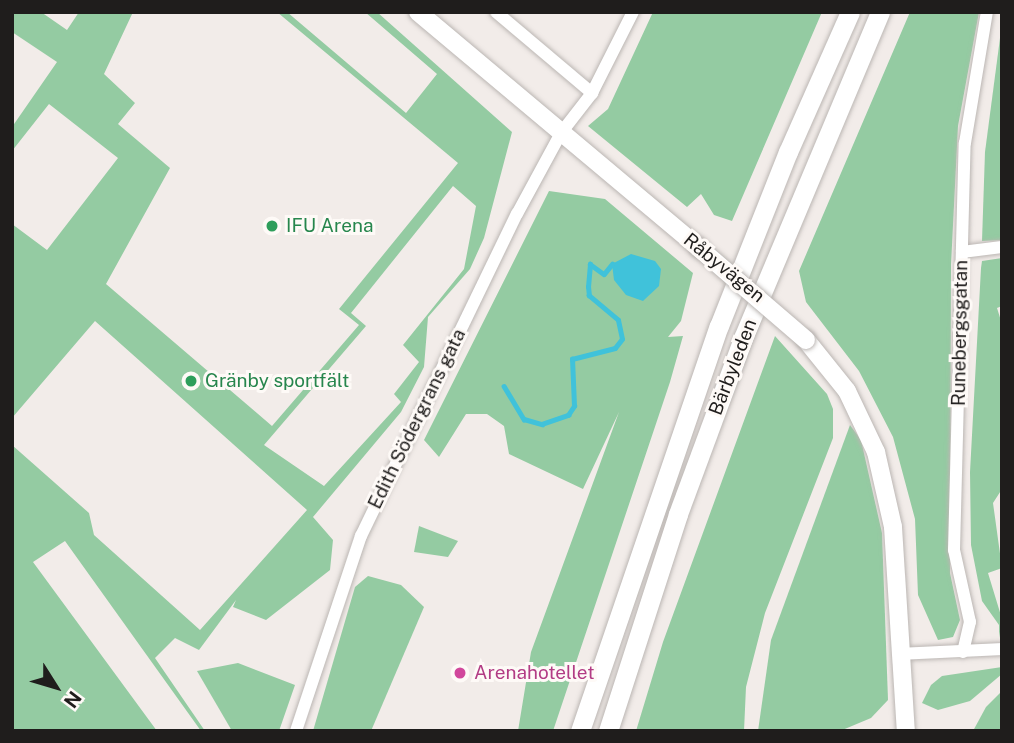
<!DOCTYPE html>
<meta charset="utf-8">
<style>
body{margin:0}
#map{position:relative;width:1014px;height:743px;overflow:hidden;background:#f2ece9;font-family:"Public Sans",sans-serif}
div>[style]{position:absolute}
.green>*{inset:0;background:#94cba2}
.water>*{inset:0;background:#40c2da}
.stream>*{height:4.5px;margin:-2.25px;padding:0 2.25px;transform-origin:2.25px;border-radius:2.25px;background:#40c2da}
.roads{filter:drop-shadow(0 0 2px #bbb6b3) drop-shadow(0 0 2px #bbb6b3)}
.street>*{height:12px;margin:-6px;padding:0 6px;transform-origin:6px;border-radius:6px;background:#fff}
.secondary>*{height:18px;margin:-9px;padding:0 9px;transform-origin:9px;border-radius:9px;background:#fff}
.primary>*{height:19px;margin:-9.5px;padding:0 9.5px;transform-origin:9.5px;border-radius:9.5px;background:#fff}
.bridges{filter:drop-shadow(0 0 2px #bbb6b3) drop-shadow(0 0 2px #bbb6b3)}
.secondary-bridge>*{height:18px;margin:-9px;padding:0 9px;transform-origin:9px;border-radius:9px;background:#fff}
.dots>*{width:19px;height:19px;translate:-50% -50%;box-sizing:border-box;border:4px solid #fefaf7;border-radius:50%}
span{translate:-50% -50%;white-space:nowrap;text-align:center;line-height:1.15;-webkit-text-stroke:6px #fefaf7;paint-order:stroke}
.leisure-label{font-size:19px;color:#27864d}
.left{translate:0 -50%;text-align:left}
.street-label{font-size:19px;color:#1f1d1c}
.hotel-label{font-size:19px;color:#b23c85}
.frame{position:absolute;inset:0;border:14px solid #1f1d1c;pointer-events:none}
.north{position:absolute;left:21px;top:652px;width:70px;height:70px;-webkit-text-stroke:5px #fefaf7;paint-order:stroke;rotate:127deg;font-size:19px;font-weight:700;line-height:28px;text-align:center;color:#1f1d1c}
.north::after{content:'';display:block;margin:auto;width:24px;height:32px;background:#1f1d1c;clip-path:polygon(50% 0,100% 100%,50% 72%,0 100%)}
</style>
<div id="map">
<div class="green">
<div style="clip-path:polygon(evenodd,12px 12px,41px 12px,67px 30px,79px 12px,133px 12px,104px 74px,135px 103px,118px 124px,170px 168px,106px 284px,272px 426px,359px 325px,339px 309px,458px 163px,277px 12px,287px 12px,406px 113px,437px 74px,365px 12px,377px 12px,512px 132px,484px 238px,470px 269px,428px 317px,424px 367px,401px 412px,313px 517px,333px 540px,330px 570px,266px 620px,233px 607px,236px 600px,199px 650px,175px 638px,155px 658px,205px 731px,201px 731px,65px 541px,33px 562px,157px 731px,12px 731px,12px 445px,89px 513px,94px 535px,200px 630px,307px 510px,95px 321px,12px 418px,12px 224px,47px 250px,118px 158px,49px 104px,12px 151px,12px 127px,57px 62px,12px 32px,12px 12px,453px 186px,476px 206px,464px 269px,403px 345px,419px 362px,394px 394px,401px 402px,324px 486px,264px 445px,366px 326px,351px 313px,453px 186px)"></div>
<div style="clip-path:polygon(653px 12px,822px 12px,732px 221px,714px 215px,701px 194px,687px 207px,588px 126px,608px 109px)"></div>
<div style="clip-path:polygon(910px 12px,979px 12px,958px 126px,951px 265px,950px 573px,960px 620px,953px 637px,938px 640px,918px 595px,915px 519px,893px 437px,859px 371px,806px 302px,799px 271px)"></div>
<div style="clip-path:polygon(1002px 23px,1002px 240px,982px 241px,985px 152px)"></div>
<div style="clip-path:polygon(549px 191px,605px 199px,693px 273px,681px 321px,668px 337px,683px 336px,670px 382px,553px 731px,518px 731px,531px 652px,619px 412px,583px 489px,509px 454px,504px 426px,487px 414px,466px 414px,439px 457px,424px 440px)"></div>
<div style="clip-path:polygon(1002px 258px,1002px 306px,997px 308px,1002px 324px,1002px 489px,993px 503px,1002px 568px,988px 573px,1002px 619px,999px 638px,999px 625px,982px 601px,971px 545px,970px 472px,981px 268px,982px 261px)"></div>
<div style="clip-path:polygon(775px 336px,827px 394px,833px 409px,833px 438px,765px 613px,746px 687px,744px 731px,636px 731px,663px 642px)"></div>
<div style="clip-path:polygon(850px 425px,861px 440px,882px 533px,888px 700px,871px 718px,840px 731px,758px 731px,771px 640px)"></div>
<div style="clip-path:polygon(419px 526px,458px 541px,448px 557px,414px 552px)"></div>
<div style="clip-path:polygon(368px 576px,401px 585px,424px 607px,371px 731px,313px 731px,355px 587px)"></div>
<div style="clip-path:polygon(238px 663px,295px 685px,279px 731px,232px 731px,197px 671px)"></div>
<div style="clip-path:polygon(1002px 667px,1002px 674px,970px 701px,938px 710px,922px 703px,931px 685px,942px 676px)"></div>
<div style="clip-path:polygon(1002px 691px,1002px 731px,973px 731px,986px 707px)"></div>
</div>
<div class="water">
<div style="clip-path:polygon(631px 254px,655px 261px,661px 269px,659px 286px,643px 301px,626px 295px,614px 280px,612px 264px)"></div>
</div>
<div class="stream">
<div style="left:504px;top:386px;width:39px;rotate:59deg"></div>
<div style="left:524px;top:419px;width:19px;rotate:16deg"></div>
<div style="left:542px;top:424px;width:28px;rotate:-19deg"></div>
<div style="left:568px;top:415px;width:11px;rotate:-56deg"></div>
<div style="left:574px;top:406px;width:47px;rotate:-92.4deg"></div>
<div style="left:572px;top:359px;width:44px;rotate:-14.3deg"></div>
<div style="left:615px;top:348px;width:11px;rotate:-52deg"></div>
<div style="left:622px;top:339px;width:19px;rotate:-102deg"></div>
<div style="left:618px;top:320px;width:38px;rotate:-140deg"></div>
<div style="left:589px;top:296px;width:9px;rotate:-96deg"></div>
<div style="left:588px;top:287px;width:23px;rotate:-85deg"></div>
<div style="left:590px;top:264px;width:17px;rotate:36deg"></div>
<div style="left:604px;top:274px;width:13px;rotate:-51deg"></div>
</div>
<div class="roads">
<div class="street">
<div style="left:496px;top:12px;width:126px;rotate:40.2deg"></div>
<div style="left:962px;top:252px;width:40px;rotate:-7.1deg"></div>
<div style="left:963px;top:652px;width:31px;rotate:-77deg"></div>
<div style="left:970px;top:622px;width:74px;rotate:-102.5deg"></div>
<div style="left:954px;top:550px;width:407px;rotate:-88.5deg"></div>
<div style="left:965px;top:143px;width:133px;rotate:-80.5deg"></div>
<div style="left:899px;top:654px;width:103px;rotate:-2.8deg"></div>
<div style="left:296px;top:731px;width:206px;rotate:-71.6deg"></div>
<div style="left:361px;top:536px;width:358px;rotate:-64.2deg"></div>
<div style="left:517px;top:214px;width:92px;rotate:-61.5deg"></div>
<div style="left:561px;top:133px;width:51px;rotate:-52.2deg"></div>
<div style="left:592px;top:93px;width:91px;rotate:-63.2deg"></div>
</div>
<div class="secondary">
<div style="left:418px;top:12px;width:367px;rotate:40deg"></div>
<div style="left:806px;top:340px;width:65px;rotate:51.2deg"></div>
<div style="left:847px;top:391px;width:68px;rotate:64.6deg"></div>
<div style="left:876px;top:452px;width:77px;rotate:77.2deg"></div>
<div style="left:893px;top:527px;width:204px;rotate:86.4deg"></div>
</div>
<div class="primary">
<div style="left:580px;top:731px;width:428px;rotate:-71.1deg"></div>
<div style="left:719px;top:326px;width:187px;rotate:-68.4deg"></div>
<div style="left:788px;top:152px;width:153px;rotate:-66.1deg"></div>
<div style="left:608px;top:731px;width:228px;rotate:-72.1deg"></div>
<div style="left:678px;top:514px;width:188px;rotate:-69.7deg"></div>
<div style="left:743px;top:338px;width:354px;rotate:-67.2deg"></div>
</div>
</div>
<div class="bridges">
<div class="secondary-bridge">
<div style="left:699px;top:248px;width:141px;rotate:40.7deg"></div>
</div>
</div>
<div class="dots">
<div style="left:272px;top:226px;background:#2e9e5b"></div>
<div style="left:191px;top:381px;background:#2e9e5b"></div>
<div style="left:460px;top:673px;background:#d1479c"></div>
</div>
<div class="leisure-label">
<span class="left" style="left:286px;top:226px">IFU Arena</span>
<span class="left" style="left:205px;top:381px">Gränby sportfält</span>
</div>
<div class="street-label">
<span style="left:724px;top:268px;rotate:39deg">Råbyvägen</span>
<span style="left:960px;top:333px;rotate:-89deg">Runebergsgatan</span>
<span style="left:733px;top:367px;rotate:-69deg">Bärbyleden</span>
<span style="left:417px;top:419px;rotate:-64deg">Edith Södergrans gata</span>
</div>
<div class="hotel-label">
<span class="left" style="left:474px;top:673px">Arenahotellet</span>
</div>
<div class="frame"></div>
<div class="north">N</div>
</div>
